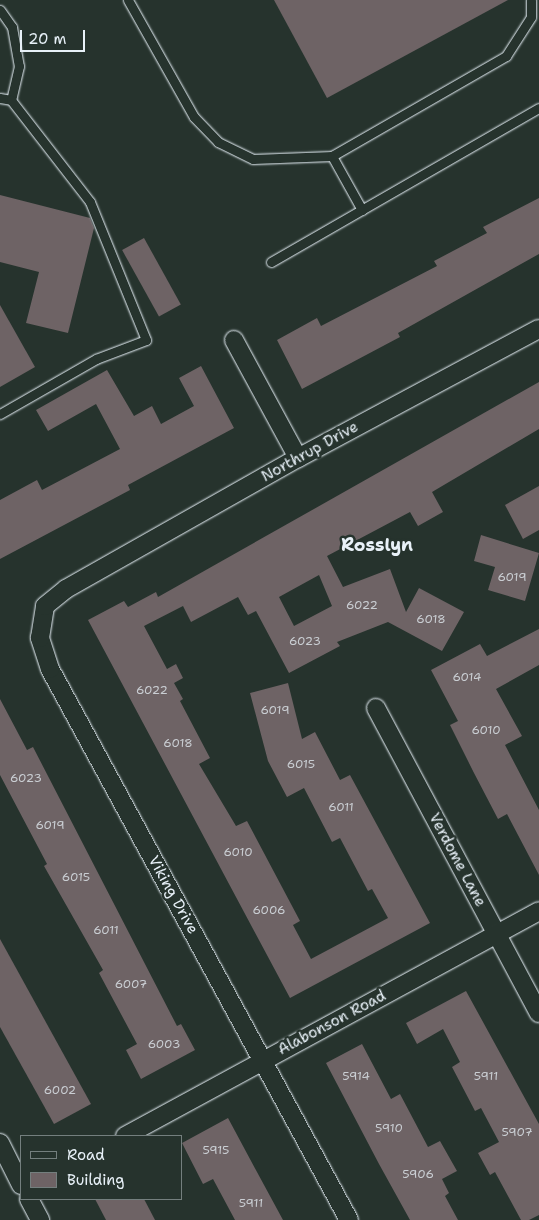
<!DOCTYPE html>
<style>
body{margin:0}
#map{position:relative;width:539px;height:1220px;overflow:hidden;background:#26332d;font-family:"Shantell Sans",sans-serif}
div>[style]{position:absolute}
.building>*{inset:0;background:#6e6365;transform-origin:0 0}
.roads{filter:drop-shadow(0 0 1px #e8f1f8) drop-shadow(0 0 1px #e8f1f8)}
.service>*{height:9px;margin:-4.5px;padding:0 4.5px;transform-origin:4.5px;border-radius:4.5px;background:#26332d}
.minor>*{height:18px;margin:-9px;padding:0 9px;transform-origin:9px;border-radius:9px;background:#26332d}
span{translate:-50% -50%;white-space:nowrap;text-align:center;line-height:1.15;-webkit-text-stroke:5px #26332d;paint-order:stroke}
.number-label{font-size:12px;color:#caced3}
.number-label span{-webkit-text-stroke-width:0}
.street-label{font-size:15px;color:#e8f1f8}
.quarter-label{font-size:18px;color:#e8f1f8;font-weight:700}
.legend{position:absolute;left:20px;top:1135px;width:162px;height:65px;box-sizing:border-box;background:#26332d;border:1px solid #747f7e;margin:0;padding:6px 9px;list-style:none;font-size:15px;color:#e8f1f8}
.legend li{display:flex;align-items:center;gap:10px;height:25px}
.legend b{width:25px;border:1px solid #747f7e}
.scale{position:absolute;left:20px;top:30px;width:65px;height:22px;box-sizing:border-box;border:2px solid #e8f1f8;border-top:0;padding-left:6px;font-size:15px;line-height:18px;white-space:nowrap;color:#e8f1f8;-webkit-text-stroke:4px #26332d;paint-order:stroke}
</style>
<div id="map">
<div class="building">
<div style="clip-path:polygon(274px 0,508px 0,327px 98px)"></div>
<div style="clip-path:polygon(0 195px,90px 218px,94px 228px,68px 333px,26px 323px,39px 272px,0 262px)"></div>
<div style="clip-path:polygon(539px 198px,539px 254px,398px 333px,400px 337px,302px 389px,277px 340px,317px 318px,321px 326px,437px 266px,434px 261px,487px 233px,483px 227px)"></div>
<div style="left:144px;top:238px;width:76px;height:25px;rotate:61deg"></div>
<div style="clip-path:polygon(0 305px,35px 367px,0 387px)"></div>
<div style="clip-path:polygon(201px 366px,234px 428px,128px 485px,130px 490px,0 559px,0 500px,37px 480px,42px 490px,120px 449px,96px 404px,48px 431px,36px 410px,107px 370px,134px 416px,152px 406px,161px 424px,194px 406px,179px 378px)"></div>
<div style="clip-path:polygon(evenodd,539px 382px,539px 429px,432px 492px,443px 512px,418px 526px,410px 512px,327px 556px,343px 587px,390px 569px,406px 612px,419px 588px,464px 612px,442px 651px,388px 622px,337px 642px,340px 646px,289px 673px,256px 611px,248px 615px,238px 597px,191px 622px,183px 606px,144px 626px,167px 669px,176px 664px,183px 678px,174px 683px,183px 699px,180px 701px,210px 758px,199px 764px,236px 826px,247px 821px,300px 921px,293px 925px,311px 959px,388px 918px,372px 889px,368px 891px,340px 838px,332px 842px,304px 788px,287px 797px,268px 761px,250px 693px,288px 683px,302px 739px,315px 732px,340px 780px,350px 775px,430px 923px,290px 998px,88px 620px,124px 601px,128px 607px,156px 592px,158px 597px,539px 382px,319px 575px,332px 606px,294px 626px,279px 597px,319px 575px)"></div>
<div style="clip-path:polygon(539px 486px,539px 530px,523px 539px,505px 505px)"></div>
<div style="clip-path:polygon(481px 535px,539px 553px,525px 601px,488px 590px,495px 567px,474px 561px)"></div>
<div style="clip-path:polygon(539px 629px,539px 665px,496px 689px,522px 736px,505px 745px,539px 810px,539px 875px,507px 814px,498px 819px,474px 773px,450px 725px,458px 721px,431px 670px,480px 644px,487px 656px)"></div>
<div style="clip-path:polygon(0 699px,27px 750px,33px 747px,177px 1026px,181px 1024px,195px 1050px,141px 1079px,126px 1050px,137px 1044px,99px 973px,103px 970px,44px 866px,47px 864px,0 775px)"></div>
<div style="clip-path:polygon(0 939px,91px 1104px,54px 1124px,0 1027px)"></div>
<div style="clip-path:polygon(466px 991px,539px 1124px,539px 1215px,529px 1220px,521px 1220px,495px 1172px,490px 1175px,478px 1153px,499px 1142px,481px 1108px,475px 1111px,452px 1067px,460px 1062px,443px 1029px,417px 1044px,406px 1023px)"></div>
<div style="clip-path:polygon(362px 1044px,391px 1099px,400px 1094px,428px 1147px,440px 1141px,457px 1171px,442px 1179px,449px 1193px,445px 1196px,458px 1220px,410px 1220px,379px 1164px,326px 1063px)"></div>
<div style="clip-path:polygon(228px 1118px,257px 1172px,283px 1220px,235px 1220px,213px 1179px,203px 1184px,182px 1143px)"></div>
<div style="clip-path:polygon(95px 1199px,144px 1199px,155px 1220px,106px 1220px)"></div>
</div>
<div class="roads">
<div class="service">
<div style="left:128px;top:0;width:134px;rotate:60.6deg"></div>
<div style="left:194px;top:117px;width:35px;rotate:46deg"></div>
<div style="left:218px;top:142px;width:39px;rotate:26deg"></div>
<div style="left:253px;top:159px;width:79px;rotate:-2.2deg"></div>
<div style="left:0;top:10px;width:21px;rotate:55deg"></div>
<div style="left:12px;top:27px;width:40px;rotate:80deg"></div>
<div style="left:19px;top:66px;width:35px;rotate:103deg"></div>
<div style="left:0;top:98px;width:11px;rotate:10deg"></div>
<div style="left:11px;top:100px;width:129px;rotate:52.2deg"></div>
<div style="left:90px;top:202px;width:149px;rotate:67.9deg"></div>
<div style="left:146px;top:340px;width:53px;rotate:159.2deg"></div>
<div style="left:96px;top:359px;width:111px;rotate:150.2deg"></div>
<div style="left:362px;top:210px;width:62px;rotate:-119.1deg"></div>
<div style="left:332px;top:156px;width:201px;rotate:-29.9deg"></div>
<div style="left:506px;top:56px;width:46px;rotate:-57.3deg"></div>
<div style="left:531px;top:17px;width:17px;rotate:-90deg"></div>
<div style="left:271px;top:262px;width:309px;rotate:-29.9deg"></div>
</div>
<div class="minor">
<div style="left:234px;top:340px;width:134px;rotate:61.5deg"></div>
<div style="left:376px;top:708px;width:346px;rotate:61.9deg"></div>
<div style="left:125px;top:1136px;width:471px;rotate:-28.5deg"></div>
<div style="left:0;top:1143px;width:47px;rotate:63.4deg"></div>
<div style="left:29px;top:1199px;width:24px;rotate:62deg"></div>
<div style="left:349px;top:1220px;width:627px;rotate:-118.49deg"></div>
<div style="left:50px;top:669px;width:33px;rotate:-108deg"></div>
<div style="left:40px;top:638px;width:32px;rotate:-81deg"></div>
<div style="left:45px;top:606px;width:27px;rotate:-39deg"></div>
<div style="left:66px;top:589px;width:266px;rotate:-29.5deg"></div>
<div style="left:298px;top:458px;width:273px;rotate:-28.2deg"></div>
</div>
</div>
<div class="number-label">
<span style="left:512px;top:578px">6019</span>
<span style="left:362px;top:606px">6022</span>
<span style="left:431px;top:620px">6018</span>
<span style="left:305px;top:642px">6023</span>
<span style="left:467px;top:678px">6014</span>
<span style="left:152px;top:691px">6022</span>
<span style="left:275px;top:711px">6019</span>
<span style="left:486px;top:731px">6010</span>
<span style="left:178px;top:744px">6018</span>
<span style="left:301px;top:765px">6015</span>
<span style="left:26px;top:779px">6023</span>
<span style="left:341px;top:808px">6011</span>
<span style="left:50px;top:826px">6019</span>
<span style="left:238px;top:853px">6010</span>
<span style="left:76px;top:878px">6015</span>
<span style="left:269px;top:911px">6006</span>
<span style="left:106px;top:931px">6011</span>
<span style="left:131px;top:985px">6007</span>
<span style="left:164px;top:1045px">6003</span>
<span style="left:356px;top:1077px">5914</span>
<span style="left:486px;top:1077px">5911</span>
<span style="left:60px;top:1091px">6002</span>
<span style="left:389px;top:1129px">5910</span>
<span style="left:517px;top:1133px">5907</span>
<span style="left:216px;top:1151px">5915</span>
<span style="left:418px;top:1175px">5906</span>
<span style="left:251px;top:1204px">5911</span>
</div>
<div class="street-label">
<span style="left:310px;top:452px;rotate:-29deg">Northrup Drive</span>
<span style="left:457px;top:860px;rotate:62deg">Verdome Lane</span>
<span style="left:173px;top:895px;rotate:61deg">Viking Drive</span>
<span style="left:332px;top:1023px;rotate:-28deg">Alabonson Road</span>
</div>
<div class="quarter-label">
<span style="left:377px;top:545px">Rosslyn</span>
</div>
<ul class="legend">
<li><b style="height:6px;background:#26332d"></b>Road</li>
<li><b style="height:14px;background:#6e6365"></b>Building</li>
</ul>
<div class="scale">20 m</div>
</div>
